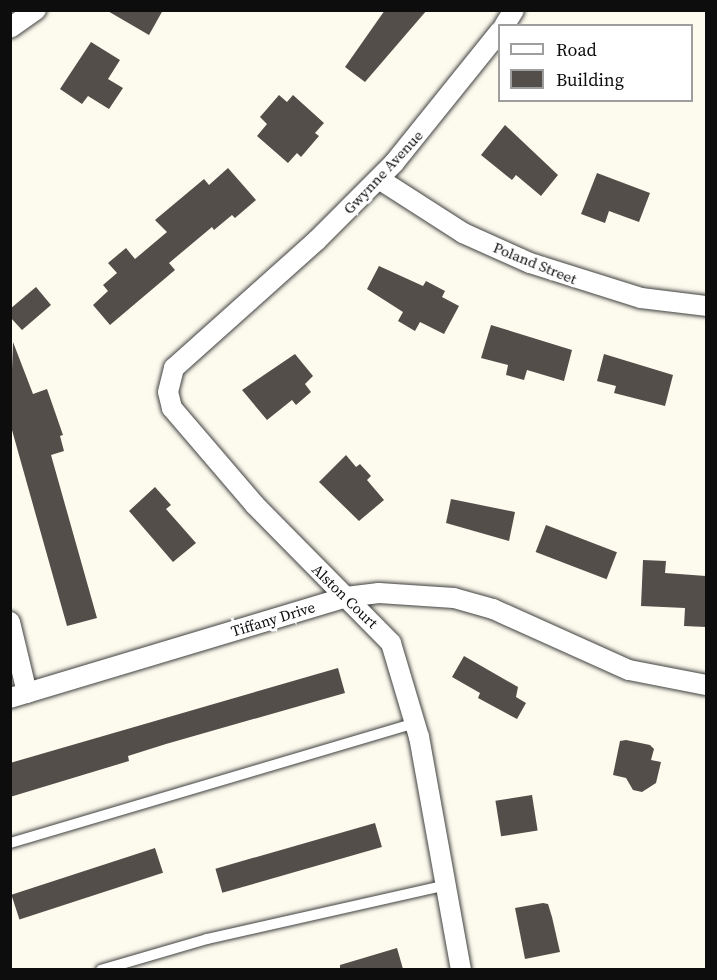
<!DOCTYPE html>
<style>
body{margin:0}
#map{position:relative;width:717px;height:980px;overflow:hidden;background:#fdfbee;font-family:"Source Serif 4",serif}
div>[style]{position:absolute}
.building>*{inset:0;background:#544e4a;transform-origin:0 0}
.roads{filter:drop-shadow(0 0 2px #404040) drop-shadow(0 0 2px #404040)}
.service>*{height:10px;margin:-5px;padding:0 5px;transform-origin:5px;border-radius:5px;background:#fff}
.minor>*{height:20px;margin:-10px;padding:0 10px;transform-origin:10px;border-radius:10px;background:#fff}
span{translate:-50% -50%;white-space:nowrap;text-align:center;line-height:1.15;-webkit-text-stroke:6px #fff;paint-order:stroke}
.street-label{font-size:15px;color:#0d0d0d}
.frame{position:absolute;inset:0;border:12px solid #0d0d0d;pointer-events:none}
.legend{position:absolute;left:498px;top:24px;width:195px;height:78px;box-sizing:border-box;background:#fff;border:2px solid #9e9e9e;margin:0;padding:8px 10px;list-style:none;font-size:18px;color:#0d0d0d}
.legend li{display:flex;align-items:center;gap:12px;height:30px}
.legend b{width:30px;border:2px solid #9e9e9e}
</style>
<div id="map">
<div class="building">
<div style="clip-path:polygon(106px 10px,163px 10px,149px 35px)"></div>
<div style="clip-path:polygon(385px 10px,427px 10px,365px 82px,345px 67px)"></div>
<div style="clip-path:polygon(91px 42px,120px 60px,108px 79px,123px 88px,109px 109px,88px 96px,82px 104px,60px 89px)"></div>
<div style="clip-path:polygon(279px 95px,287px 102px,293px 95px,324px 123px,315px 133px,319px 136px,301px 157px,297px 153px,288px 163px,257px 136px,267px 124px,260px 117px)"></div>
<div style="clip-path:polygon(505px 125px,558px 175px,541px 196px,516px 175px,512px 180px,481px 155px)"></div>
<div style="clip-path:polygon(228px 168px,256px 200px,235px 218px,232px 215px,214px 230px,212px 227px,169px 263px,175px 270px,110px 325px,93px 305px,108px 291px,103px 285px,117px 273px,108px 263px,126px 248px,135px 259px,167px 232px,155px 220px,204px 179px,209px 185px)"></div>
<div style="clip-path:polygon(597px 173px,650px 193px,639px 222px,609px 211px,605px 223px,581px 214px)"></div>
<div style="clip-path:polygon(379px 266px,423px 286px,426px 281px,445px 291px,442px 297px,459px 306px,444px 334px,420px 322px,415px 331px,398px 321px,403px 312px,367px 289px)"></div>
<div style="clip-path:polygon(36px 287px,51px 305px,22px 330px,10px 317px,10px 309px)"></div>
<div style="clip-path:polygon(491px 325px,572px 350px,564px 381px,527px 370px,524px 380px,506px 375px,508px 365px,481px 358px)"></div>
<div style="clip-path:polygon(13px 342px,33px 394px,47px 389px,63px 435px,60px 436px,64px 451px,51px 455px,97px 618px,67px 626px,10px 423px)"></div>
<div style="clip-path:polygon(295px 354px,313px 376px,305px 384px,311px 392px,296px 405px,292px 400px,267px 420px,242px 390px)"></div>
<div style="clip-path:polygon(604px 354px,673px 375px,665px 406px,614px 393px,616px 386px,597px 381px)"></div>
<div style="clip-path:polygon(346px 455px,356px 467px,360px 464px,371px 476px,367px 480px,384px 500px,359px 521px,319px 482px)"></div>
<div style="clip-path:polygon(155px 487px,171px 505px,166px 509px,196px 543px,173px 562px,129px 511px)"></div>
<div style="clip-path:polygon(451px 499px,515px 512px,509px 541px,446px 523px)"></div>
<div style="left:546px;top:525px;width:76px;height:29px;rotate:21deg"></div>
<div style="clip-path:polygon(643px 560px,666px 561px,665px 573px,706px 576px,706px 627px,684px 626px,685px 608px,641px 606px)"></div>
<div style="clip-path:polygon(464px 656px,518px 687px,516px 697px,526px 703px,517px 719px,478px 698px,480px 693px,452px 677px)"></div>
<div style="clip-path:polygon(338px 668px,345px 693px,166px 744px,128px 756px,129px 761px,10px 797px,10px 763px)"></div>
<div style="clip-path:polygon(626px 740px,650px 745px,654px 749px,651px 760px,661px 762px,656px 783px,642px 792px,633px 790px,626px 778px,613px 775px,620px 741px)"></div>
<div style="left:532px;top:795px;width:36px;height:37px;rotate:81deg"></div>
<div style="left:375px;top:823px;width:25px;height:166px;rotate:74deg"></div>
<div style="left:155px;top:848px;width:26px;height:151px;rotate:72deg"></div>
<div style="clip-path:polygon(543px 903px,548px 904px,552px 917px,560px 952px,525px 959px,515px 908px)"></div>
<div style="clip-path:polygon(397px 948px,403px 969px,340px 969px,340px 965px)"></div>
</div>
<div class="roads">
<div class="service">
<div style="left:10px;top:843px;width:423px;rotate:-16.5deg"></div>
<div style="left:101px;top:970px;width:110px;rotate:-16.3deg"></div>
<div style="left:207px;top:939px;width:245px;rotate:-12.7deg"></div>
</div>
<div class="minor">
<div style="left:504px;top:26px;width:19px;rotate:-58deg"></div>
<div style="left:10px;top:28px;width:32px;rotate:-35deg"></div>
<div style="left:379px;top:179px;width:100px;rotate:32.7deg"></div>
<div style="left:463px;top:233px;width:73px;rotate:24.1deg"></div>
<div style="left:530px;top:263px;width:116px;rotate:17.5deg"></div>
<div style="left:641px;top:298px;width:65px;rotate:7deg"></div>
<div style="left:10px;top:622px;width:73px;rotate:76.5deg"></div>
<div style="left:10px;top:698px;width:351px;rotate:-16.7deg"></div>
<div style="left:346px;top:597px;width:33px;rotate:-7deg"></div>
<div style="left:379px;top:593px;width:75px;rotate:3.8deg"></div>
<div style="left:454px;top:598px;width:41px;rotate:15.8deg"></div>
<div style="left:493px;top:609px;width:149px;rotate:24.2deg"></div>
<div style="left:629px;top:670px;width:78px;rotate:11deg"></div>
<div style="left:461px;top:970px;width:237px;rotate:-100.2deg"></div>
<div style="left:419px;top:737px;width:98px;rotate:-106.6deg"></div>
<div style="left:391px;top:643px;width:194px;rotate:-134.6deg"></div>
<div style="left:255px;top:505px;width:128px;rotate:-130.6deg"></div>
<div style="left:172px;top:408px;width:16px;rotate:-104deg"></div>
<div style="left:168px;top:392px;width:25px;rotate:-76deg"></div>
<div style="left:174px;top:368px;width:192px;rotate:-41.8deg"></div>
<div style="left:317px;top:240px;width:109px;rotate:-45deg"></div>
<div style="left:394px;top:163px;width:169px;rotate:-51.2deg"></div>
</div>
</div>
<div class="street-label">
<span style="left:383px;top:172px;rotate:-47deg">Gwynne Avenue</span>
<span style="left:535px;top:263px;rotate:22deg">Poland Street</span>
<span style="left:345px;top:596px;rotate:44deg">Alston Court</span>
<span style="left:273px;top:619px;rotate:-17deg">Tiffany Drive</span>
</div>
<div class="frame"></div>
<ul class="legend">
<li><b style="height:8px;background:#fff"></b>Road</li>
<li><b style="height:16px;background:#544e4a"></b>Building</li>
</ul>
</div>
